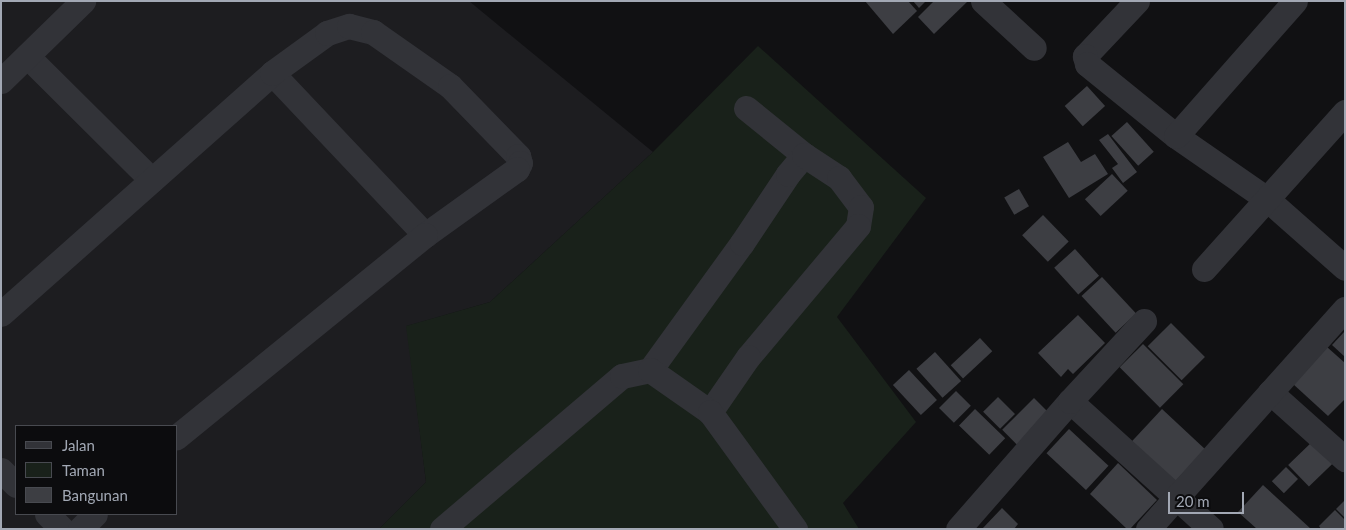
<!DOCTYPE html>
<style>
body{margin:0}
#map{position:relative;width:1346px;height:530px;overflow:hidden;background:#111113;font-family:Lato,sans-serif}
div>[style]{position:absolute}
.built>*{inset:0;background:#1d1d20}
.green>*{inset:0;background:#19211a}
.building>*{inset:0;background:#3d3e43;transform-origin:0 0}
.minor>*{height:25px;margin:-12.5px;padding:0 12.5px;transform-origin:12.5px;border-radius:12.5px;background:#323338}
span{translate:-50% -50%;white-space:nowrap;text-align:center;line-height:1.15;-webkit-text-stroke:5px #0c0c0e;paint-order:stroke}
.frame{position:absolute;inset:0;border:2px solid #a2a8b4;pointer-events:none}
.legend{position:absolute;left:15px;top:425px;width:162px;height:90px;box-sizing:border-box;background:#0c0c0e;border:1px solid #484a50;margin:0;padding:6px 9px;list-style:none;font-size:15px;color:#a2a8b4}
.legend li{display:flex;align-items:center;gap:10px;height:25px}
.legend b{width:25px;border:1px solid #484a50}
.scale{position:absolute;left:1168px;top:492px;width:76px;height:22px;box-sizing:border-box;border:2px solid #a2a8b4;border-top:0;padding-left:6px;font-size:15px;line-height:18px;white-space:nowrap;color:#a2a8b4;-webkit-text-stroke:4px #0c0c0e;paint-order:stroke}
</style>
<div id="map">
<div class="built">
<div style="clip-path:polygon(evenodd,1px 1px,469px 1px,653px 152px,490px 302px,407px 326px,426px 482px,379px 529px,1px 529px,1px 1px,16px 426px,176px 426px,176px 514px,16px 514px,16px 426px)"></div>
</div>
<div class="green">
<div style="clip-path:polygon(758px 46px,926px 198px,837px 317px,916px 422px,843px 503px,859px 529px,379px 529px,426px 482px,406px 326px,490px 302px,653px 152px)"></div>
</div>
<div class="building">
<div style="clip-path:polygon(865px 1px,908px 1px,917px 11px,893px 34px)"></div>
<div style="clip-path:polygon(913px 1px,926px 1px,919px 8px)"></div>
<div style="clip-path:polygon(934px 1px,968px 1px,934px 34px,918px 17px)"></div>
<div style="left:1087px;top:86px;width:27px;height:30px;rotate:48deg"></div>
<div style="left:1127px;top:122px;width:40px;height:21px;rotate:48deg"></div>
<div style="clip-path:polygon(1108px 134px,1137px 172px,1123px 183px,1112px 168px,1118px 164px,1099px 140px)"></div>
<div style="clip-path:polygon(1068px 142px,1081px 162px,1095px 154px,1108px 174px,1069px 198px,1043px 157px)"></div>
<div style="left:1112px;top:174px;width:23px;height:37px;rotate:47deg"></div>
<div style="left:1019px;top:189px;width:20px;height:17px;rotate:60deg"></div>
<div style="left:1043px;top:215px;width:37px;height:29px;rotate:46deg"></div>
<div style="left:1075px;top:249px;width:36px;height:28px;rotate:48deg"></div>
<div style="left:1102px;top:277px;width:50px;height:28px;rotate:47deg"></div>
<div style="clip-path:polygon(1078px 315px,1105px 343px,1073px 374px,1068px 369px,1061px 377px,1038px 353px)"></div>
<div style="left:1171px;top:323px;width:48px;height:33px;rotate:45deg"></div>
<div style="clip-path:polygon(1345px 331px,1345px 357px,1332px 345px)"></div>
<div style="left:980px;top:338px;width:18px;height:40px;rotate:47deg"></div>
<div style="left:1143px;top:344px;width:57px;height:33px;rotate:45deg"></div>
<div style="clip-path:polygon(1327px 347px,1345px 363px,1345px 399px,1328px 416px,1293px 384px)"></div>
<div style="left:935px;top:352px;width:39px;height:25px;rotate:48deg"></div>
<div style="left:909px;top:370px;width:41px;height:22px;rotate:47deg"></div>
<div style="left:956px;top:391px;width:21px;height:24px;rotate:45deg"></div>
<div style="left:998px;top:397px;width:24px;height:21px;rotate:45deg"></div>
<div style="left:1034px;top:398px;width:23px;height:45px;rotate:45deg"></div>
<div style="left:975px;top:409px;width:42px;height:23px;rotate:44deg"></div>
<div style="left:1162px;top:409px;width:59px;height:44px;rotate:43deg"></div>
<div style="left:1069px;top:429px;width:54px;height:33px;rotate:43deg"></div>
<div style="left:1314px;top:440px;width:30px;height:36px;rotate:46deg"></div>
<div style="clip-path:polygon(1118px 463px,1157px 500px,1130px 529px,1127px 529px,1090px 494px)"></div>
<div style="left:1286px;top:467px;width:17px;height:20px;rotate:45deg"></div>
<div style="clip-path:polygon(1263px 485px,1311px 529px,1257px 529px,1238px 512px)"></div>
<div style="clip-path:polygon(1345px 500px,1345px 518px,1336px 509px)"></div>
<div style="clip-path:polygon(1002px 508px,1018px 524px,1014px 529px,982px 529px)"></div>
<div style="clip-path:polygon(1335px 510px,1345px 520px,1345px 529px,1321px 529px,1319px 526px)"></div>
</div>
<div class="minor">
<div style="left:983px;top:1px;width:69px;rotate:42.7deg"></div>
<div style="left:1137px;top:1px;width:76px;rotate:133.4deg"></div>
<div style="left:1085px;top:56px;width:8px;rotate:76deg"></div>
<div style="left:1087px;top:64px;width:114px;rotate:39deg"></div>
<div style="left:1176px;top:136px;width:111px;rotate:34.7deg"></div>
<div style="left:1267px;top:199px;width:104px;rotate:41.5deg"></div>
<div style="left:27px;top:56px;width:176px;rotate:44.8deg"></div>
<div style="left:272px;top:73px;width:223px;rotate:46.6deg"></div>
<div style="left:1px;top:81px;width:115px;rotate:-44.3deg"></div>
<div style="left:746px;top:108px;width:75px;rotate:39deg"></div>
<div style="left:1176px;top:136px;width:180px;rotate:-48.6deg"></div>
<div style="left:1204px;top:269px;width:211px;rotate:-48.1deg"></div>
<div style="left:1px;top:314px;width:363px;rotate:-41.6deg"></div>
<div style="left:272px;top:73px;width:68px;rotate:-36deg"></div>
<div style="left:327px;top:33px;width:23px;rotate:-18deg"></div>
<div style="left:349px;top:26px;width:25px;rotate:14deg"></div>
<div style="left:373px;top:32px;width:94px;rotate:35deg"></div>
<div style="left:450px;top:86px;width:98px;rotate:45.8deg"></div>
<div style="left:518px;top:156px;width:7px;rotate:74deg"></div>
<div style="left:520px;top:163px;width:7px;rotate:117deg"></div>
<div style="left:517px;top:169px;width:113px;rotate:144.3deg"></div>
<div style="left:425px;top:235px;width:321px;rotate:140.9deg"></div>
<div style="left:650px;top:370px;width:157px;rotate:-54.1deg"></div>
<div style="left:742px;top:243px;width:83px;rotate:-56.3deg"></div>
<div style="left:788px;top:174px;width:25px;rotate:-50deg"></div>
<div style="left:804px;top:155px;width:42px;rotate:33.3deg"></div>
<div style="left:839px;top:178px;width:36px;rotate:53deg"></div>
<div style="left:861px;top:207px;width:19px;rotate:99deg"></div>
<div style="left:858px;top:226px;width:171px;rotate:130deg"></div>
<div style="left:748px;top:357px;width:67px;rotate:124.6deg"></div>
<div style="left:1270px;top:392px;width:101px;rotate:41.8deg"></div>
<div style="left:1070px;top:401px;width:190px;rotate:42.2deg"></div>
<div style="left:1px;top:470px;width:21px;rotate:45deg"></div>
<div style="left:47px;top:514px;width:21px;rotate:45deg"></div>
<div style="left:80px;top:529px;width:21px;rotate:-45deg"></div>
<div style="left:442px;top:529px;width:236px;rotate:-40.4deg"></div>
<div style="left:622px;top:376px;width:29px;rotate:-12deg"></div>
<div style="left:650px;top:370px;width:73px;rotate:35deg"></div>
<div style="left:710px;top:412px;width:145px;rotate:54deg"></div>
<div style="left:958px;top:529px;width:170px;rotate:-48.8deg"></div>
<div style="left:1070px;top:401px;width:109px;rotate:-47.2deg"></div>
<div style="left:1148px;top:529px;width:295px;rotate:-48.2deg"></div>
</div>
<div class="frame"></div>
<ul class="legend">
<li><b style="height:6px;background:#323338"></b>Jalan</li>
<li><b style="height:14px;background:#19211a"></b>Taman</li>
<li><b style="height:14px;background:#3d3e43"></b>Bangunan</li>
</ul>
<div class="scale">20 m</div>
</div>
